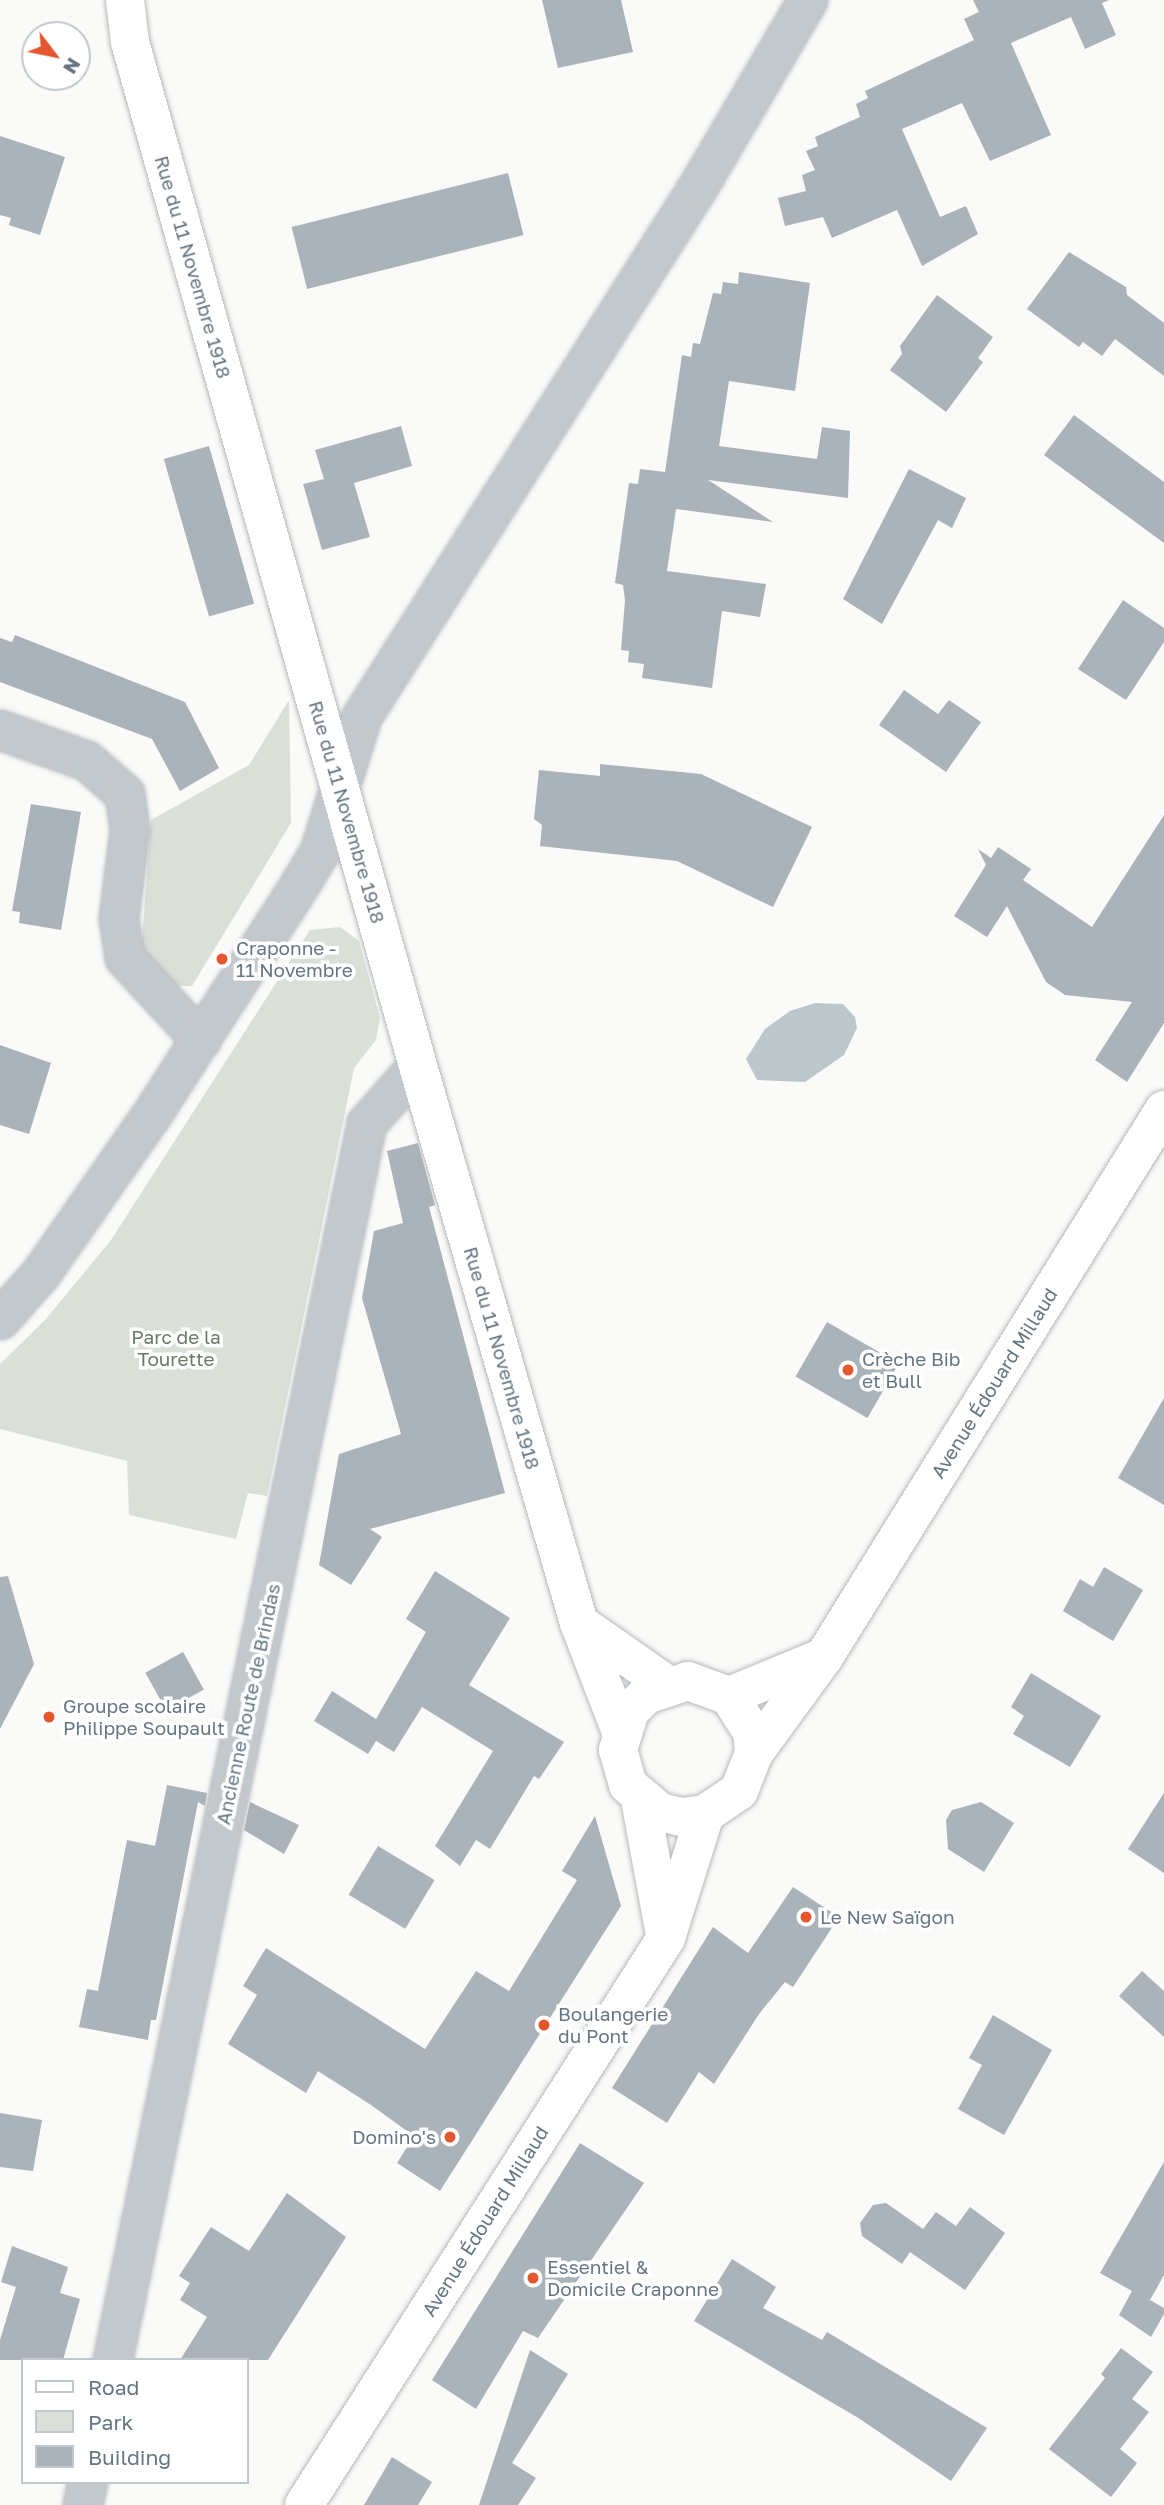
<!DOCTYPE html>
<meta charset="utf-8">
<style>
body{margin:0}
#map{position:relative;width:1164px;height:2505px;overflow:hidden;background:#fafaf8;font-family:"Golos Text",sans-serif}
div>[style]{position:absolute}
.green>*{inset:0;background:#dadfd7}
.water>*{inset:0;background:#bbc7cb}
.building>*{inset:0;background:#aab3b9;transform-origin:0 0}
.roads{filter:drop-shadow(0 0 2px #b5babe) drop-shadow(0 0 2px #b5babe)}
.minor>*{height:38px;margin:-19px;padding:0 19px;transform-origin:19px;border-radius:19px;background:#c3c8cc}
.major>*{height:38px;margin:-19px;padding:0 19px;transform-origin:19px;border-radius:19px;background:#fff}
.dots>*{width:19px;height:19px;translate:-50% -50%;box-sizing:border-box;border:4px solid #fff;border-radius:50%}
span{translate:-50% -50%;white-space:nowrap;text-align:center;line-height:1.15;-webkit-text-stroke:7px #fff;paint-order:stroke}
.street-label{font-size:19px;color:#657683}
.poi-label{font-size:19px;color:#657683}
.left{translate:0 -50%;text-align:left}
.right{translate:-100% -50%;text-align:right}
.park-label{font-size:19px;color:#687a64}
.legend{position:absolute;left:21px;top:2358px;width:228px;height:126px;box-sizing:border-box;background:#fff;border:2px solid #c1c8cd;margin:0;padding:9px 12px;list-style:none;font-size:21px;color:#657683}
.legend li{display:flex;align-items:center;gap:14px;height:35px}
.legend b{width:35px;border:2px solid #c1c8cd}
.north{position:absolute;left:21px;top:21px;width:70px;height:70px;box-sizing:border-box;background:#fff;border:2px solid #c1c8cd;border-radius:50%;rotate:122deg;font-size:19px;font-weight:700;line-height:28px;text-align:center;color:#657683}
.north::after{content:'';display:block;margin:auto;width:24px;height:32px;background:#e4572e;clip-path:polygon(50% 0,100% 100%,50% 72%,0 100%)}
</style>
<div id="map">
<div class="green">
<div style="clip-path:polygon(289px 700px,291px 823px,192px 986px,176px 986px,141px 952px,151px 820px,249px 765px)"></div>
<div style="clip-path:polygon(340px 927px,359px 941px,380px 1018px,376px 1040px,354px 1068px,267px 1496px,248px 1493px,236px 1539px,129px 1515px,127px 1461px,0 1429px,0 1364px,46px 1319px,111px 1240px,310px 930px)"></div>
</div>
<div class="water">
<div style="clip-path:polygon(815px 1003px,843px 1004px,855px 1017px,857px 1028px,844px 1055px,805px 1082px,757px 1080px,746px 1059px,765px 1029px,790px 1011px)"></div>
</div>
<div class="building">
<div style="clip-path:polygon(542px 0,621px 0,633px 52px,558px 68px)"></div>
<div style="clip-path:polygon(973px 0,1109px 0,1102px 3px,1116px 35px,1085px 49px,1071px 17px,1011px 43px,1051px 135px,990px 161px,962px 103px,902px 129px,940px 217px,966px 206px,978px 234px,922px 266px,897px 210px,832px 238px,823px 217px,785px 226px,778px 198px,806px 191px,802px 175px,815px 170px,806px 151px,818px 146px,815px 137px,860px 117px,856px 104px,868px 98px,865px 91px,974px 40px,964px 19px,979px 12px)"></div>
<div style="clip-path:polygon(0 136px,65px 157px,40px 235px,9px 225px,11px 218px,0 215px)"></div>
<div style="left:508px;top:173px;width:64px;height:223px;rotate:76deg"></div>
<div style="clip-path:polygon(1069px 252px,1126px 287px,1127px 295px,1164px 323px,1164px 376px,1115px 339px,1102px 356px,1083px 342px,1079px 347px,1027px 309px)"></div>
<div style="clip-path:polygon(739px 272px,810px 283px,795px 391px,729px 381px,719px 446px,817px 459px,822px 427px,850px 431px,848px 498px,708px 480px,773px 522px,676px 509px,667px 571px,766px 584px,760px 617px,722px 611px,712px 688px,642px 678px,644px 664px,628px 662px,629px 651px,621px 650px,625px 600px,623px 585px,615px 583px,629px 483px,638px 484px,640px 469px,665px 472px,682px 355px,691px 357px,693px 343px,700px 344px,713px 293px,721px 294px,723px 282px,738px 284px)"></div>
<div style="clip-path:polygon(937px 295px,993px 337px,978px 358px,983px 362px,946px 412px,890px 370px,902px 354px,900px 346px)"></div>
<div style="clip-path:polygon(1074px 415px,1164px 482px,1164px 543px,1044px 455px)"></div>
<div style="clip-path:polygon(401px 426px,412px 466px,354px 483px,370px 537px,322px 550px,303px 484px,324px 479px,315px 450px)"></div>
<div style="left:209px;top:446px;width:164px;height:47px;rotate:74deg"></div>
<div style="clip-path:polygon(909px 469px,966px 498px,952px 528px,938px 520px,882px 624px,843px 599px)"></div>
<div style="clip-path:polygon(1123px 600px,1164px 628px,1164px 642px,1126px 700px,1078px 669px)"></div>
<div style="clip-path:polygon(15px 635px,185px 702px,219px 768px,180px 791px,152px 739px,0 682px,0 638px,12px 642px)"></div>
<div style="clip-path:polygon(904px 690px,938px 714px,949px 700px,981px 722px,946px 772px,879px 725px)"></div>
<div style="clip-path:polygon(600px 764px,701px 774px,812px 827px,773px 907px,677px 861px,540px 846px,542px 825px,534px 819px,539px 770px,600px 776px)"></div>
<div style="clip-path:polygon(31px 804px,81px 812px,61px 930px,19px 923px,20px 912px,12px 911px)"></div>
<div style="clip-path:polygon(1164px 815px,1164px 1023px,1127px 1082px,1095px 1060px,1132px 1002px,1065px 995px,1046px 982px,1007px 906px,987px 937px,954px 916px,986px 865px,978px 849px,991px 858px,998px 847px,1031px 869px,1023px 880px,1092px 927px)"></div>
<div style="clip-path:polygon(0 1045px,51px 1063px,29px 1134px,0 1125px)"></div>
<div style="clip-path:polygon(418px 1143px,435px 1205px,429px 1207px,505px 1493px,370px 1529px,382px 1537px,351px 1585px,319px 1565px,339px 1454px,401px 1434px,362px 1298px,374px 1231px,403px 1223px,387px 1151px)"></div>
<div style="left:827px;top:1322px;width:83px;height:63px;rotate:30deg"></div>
<div style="clip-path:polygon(1164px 1398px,1164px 1505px,1118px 1478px)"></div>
<div style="clip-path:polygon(1104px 1567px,1143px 1590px,1113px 1641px,1063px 1611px,1080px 1579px,1093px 1587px)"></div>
<div style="clip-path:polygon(435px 1571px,510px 1618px,469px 1685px,564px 1742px,539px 1779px,534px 1776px,490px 1849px,476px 1840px,460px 1866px,435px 1846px,493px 1751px,422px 1707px,394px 1752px,376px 1741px,368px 1754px,314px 1721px,332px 1691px,376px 1719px,426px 1632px,406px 1619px)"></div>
<div style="clip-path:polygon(8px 1576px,34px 1664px,0 1729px,0 1577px)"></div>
<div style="left:183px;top:1652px;width:43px;height:43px;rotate:61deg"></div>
<div style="clip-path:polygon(1031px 1673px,1101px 1716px,1070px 1767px,1013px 1734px,1024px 1716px,1011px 1707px)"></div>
<div style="clip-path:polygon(167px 1785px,207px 1793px,205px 1806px,198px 1802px,156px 2020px,151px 2020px,148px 2040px,79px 2027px,87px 1989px,98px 1991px,127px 1840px,155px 1846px)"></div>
<div style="clip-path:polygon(1164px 1793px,1164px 1873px,1128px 1849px)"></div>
<div style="clip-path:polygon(250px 1802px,299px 1825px,284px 1854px,244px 1830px)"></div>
<div style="clip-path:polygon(981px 1802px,1014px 1823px,984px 1872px,948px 1849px,946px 1820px,952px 1810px)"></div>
<div style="clip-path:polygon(595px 1816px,621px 1906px,440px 2191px,397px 2163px,414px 2136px,371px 2105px,318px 2071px,306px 2093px,228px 2044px,257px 1995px,243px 1986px,266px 1948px,425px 2049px,476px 1971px,509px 1991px,577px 1880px,562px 1871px)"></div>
<div style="left:378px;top:1846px;width:66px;height:57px;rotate:31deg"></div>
<div style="clip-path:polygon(793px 1887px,839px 1917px,793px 1987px,785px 1982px,759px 2014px,714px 2084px,699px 2072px,667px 2123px,612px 2088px,713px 1927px,748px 1953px)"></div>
<div style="clip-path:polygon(1142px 1971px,1164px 1991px,1164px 2037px,1119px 1996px)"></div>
<div style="clip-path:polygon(993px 2015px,1052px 2050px,1004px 2135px,958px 2109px,982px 2065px,969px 2058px)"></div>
<div style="clip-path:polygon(0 2113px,42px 2120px,33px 2171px,0 2167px)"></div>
<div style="clip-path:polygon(580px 2143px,644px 2183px,538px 2338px,523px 2331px,476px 2409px,432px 2380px)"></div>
<div style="clip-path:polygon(1164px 2162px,1164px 2275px,1150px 2300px,1164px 2308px,1164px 2314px,1151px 2337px,1119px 2315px,1132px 2291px,1100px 2273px)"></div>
<div style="clip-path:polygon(287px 2193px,346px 2237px,268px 2360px,180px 2360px,207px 2317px,180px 2300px,190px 2283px,179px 2276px,211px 2227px,249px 2251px)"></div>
<div style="clip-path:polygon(886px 2203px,923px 2229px,936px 2212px,956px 2226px,970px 2207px,1005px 2233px,965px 2290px,910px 2252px,902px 2264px,862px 2236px,860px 2223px,873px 2205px)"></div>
<div style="clip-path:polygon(12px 2246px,68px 2267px,60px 2293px,80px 2299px,63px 2360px,0 2360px,0 2340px,16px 2287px,1px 2282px)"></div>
<div style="clip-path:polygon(732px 2259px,776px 2287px,763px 2308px,822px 2340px,827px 2332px,987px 2428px,951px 2481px,860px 2419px,694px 2321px)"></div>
<div style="clip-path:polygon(1121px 2348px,1153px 2372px,1132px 2399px,1149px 2412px,1120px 2449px,1137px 2463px,1111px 2497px,1049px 2449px,1105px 2378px,1101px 2374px)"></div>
<div style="clip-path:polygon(530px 2350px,568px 2374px,512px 2463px,536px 2478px,518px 2505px,479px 2505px)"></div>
<div style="clip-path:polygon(392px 2457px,432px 2482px,418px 2505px,364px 2505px)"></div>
</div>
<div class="roads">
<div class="minor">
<div style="left:0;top:730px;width:92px;rotate:19.6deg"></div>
<div style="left:87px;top:761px;width:50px;rotate:41deg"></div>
<div style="left:125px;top:794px;width:37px;rotate:82deg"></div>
<div style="left:130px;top:831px;width:89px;rotate:97.1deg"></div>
<div style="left:119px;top:919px;width:39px;rotate:81deg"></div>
<div style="left:125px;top:958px;width:112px;rotate:47.2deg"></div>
<div style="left:0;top:1320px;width:62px;rotate:-48.3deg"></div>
<div style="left:41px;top:1274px;width:190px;rotate:-55.1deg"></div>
<div style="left:150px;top:1118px;width:262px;rotate:-57.2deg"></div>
<div style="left:292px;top:898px;width:54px;rotate:-58.7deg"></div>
<div style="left:320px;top:852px;width:141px;rotate:-72.7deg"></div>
<div style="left:362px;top:717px;width:629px;rotate:-57.6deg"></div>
<div style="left:699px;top:186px;width:216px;rotate:-59.6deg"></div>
<div style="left:113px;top:2360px;width:1262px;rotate:-78.39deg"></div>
<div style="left:367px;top:1124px;width:77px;rotate:-48.7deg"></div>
<div style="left:83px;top:2505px;width:24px;rotate:-78deg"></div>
</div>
<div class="major">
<div style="left:125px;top:0;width:42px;rotate:83.2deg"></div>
<div style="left:130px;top:42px;width:1064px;rotate:74.29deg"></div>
<div style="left:418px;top:1066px;width:580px;rotate:73.88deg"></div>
<div style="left:579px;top:1623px;width:117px;rotate:68.9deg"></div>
<div style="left:579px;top:1623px;width:106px;rotate:35deg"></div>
<div style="left:729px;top:1696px;width:103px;rotate:-22.3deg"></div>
<div style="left:754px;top:1753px;width:21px;rotate:-95deg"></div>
<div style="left:752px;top:1732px;width:43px;rotate:-122.6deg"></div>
<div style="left:729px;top:1696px;width:44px;rotate:-159.9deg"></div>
<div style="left:688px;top:1681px;width:44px;rotate:161.6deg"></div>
<div style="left:646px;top:1695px;width:23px;rotate:135deg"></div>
<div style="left:630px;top:1711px;width:41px;rotate:107.1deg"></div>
<div style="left:618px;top:1750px;width:36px;rotate:74deg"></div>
<div style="left:628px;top:1785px;width:42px;rotate:40.2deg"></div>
<div style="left:660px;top:1812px;width:23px;rotate:13deg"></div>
<div style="left:682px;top:1817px;width:23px;rotate:-7deg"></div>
<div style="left:705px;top:1814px;width:41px;rotate:-34.1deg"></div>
<div style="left:739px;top:1791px;width:41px;rotate:-68.5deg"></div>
<div style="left:754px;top:1753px;width:119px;rotate:-53.9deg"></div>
<div style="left:824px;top:1657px;width:644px;rotate:-58.14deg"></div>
<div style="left:640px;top:1799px;width:138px;rotate:79.6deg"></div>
<div style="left:304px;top:2505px;width:673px;rotate:-57.44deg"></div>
<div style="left:666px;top:1938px;width:130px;rotate:-72.5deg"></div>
</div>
</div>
<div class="dots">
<div style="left:222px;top:959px;background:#e4572e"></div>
<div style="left:848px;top:1370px;background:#e4572e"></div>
<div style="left:49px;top:1717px;background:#e4572e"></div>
<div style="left:806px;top:1917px;background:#e4572e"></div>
<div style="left:544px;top:2025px;background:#e4572e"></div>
<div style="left:450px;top:2137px;background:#e4572e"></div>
<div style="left:533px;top:2278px;background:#e4572e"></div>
</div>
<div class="street-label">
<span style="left:193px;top:267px;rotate:74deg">Rue du 11 Novembre 1918</span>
<span style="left:347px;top:812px;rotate:74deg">Rue du 11 Novembre 1918</span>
<span style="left:502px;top:1358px;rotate:74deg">Rue du 11 Novembre 1918</span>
<span style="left:994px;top:1383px;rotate:-58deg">Avenue Édouard Millaud</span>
<span style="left:248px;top:1704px;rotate:-78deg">Ancienne Route de Brindas</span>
<span style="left:485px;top:2221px;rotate:-58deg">Avenue Édouard Millaud</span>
</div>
<div class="poi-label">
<span class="left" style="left:236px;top:959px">Craponne -<br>11 Novembre</span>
<span class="left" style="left:862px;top:1370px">Crèche Bib<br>et Bull</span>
<span class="left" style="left:63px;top:1717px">Groupe scolaire<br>Philippe Soupault</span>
<span class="left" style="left:820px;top:1917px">Le New Saïgon</span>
<span class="left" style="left:558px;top:2025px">Boulangerie<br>du Pont</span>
<span class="right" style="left:436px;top:2137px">Domino's</span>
<span class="left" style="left:547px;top:2278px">Essentiel &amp;<br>Domicile Craponne</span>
</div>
<div class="park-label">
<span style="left:176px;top:1348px">Parc de la<br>Tourette</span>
</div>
<ul class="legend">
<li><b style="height:9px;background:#fff"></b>Road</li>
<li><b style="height:19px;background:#dadfd7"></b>Park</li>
<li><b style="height:19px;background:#aab3b9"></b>Building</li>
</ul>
<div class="north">N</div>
</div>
